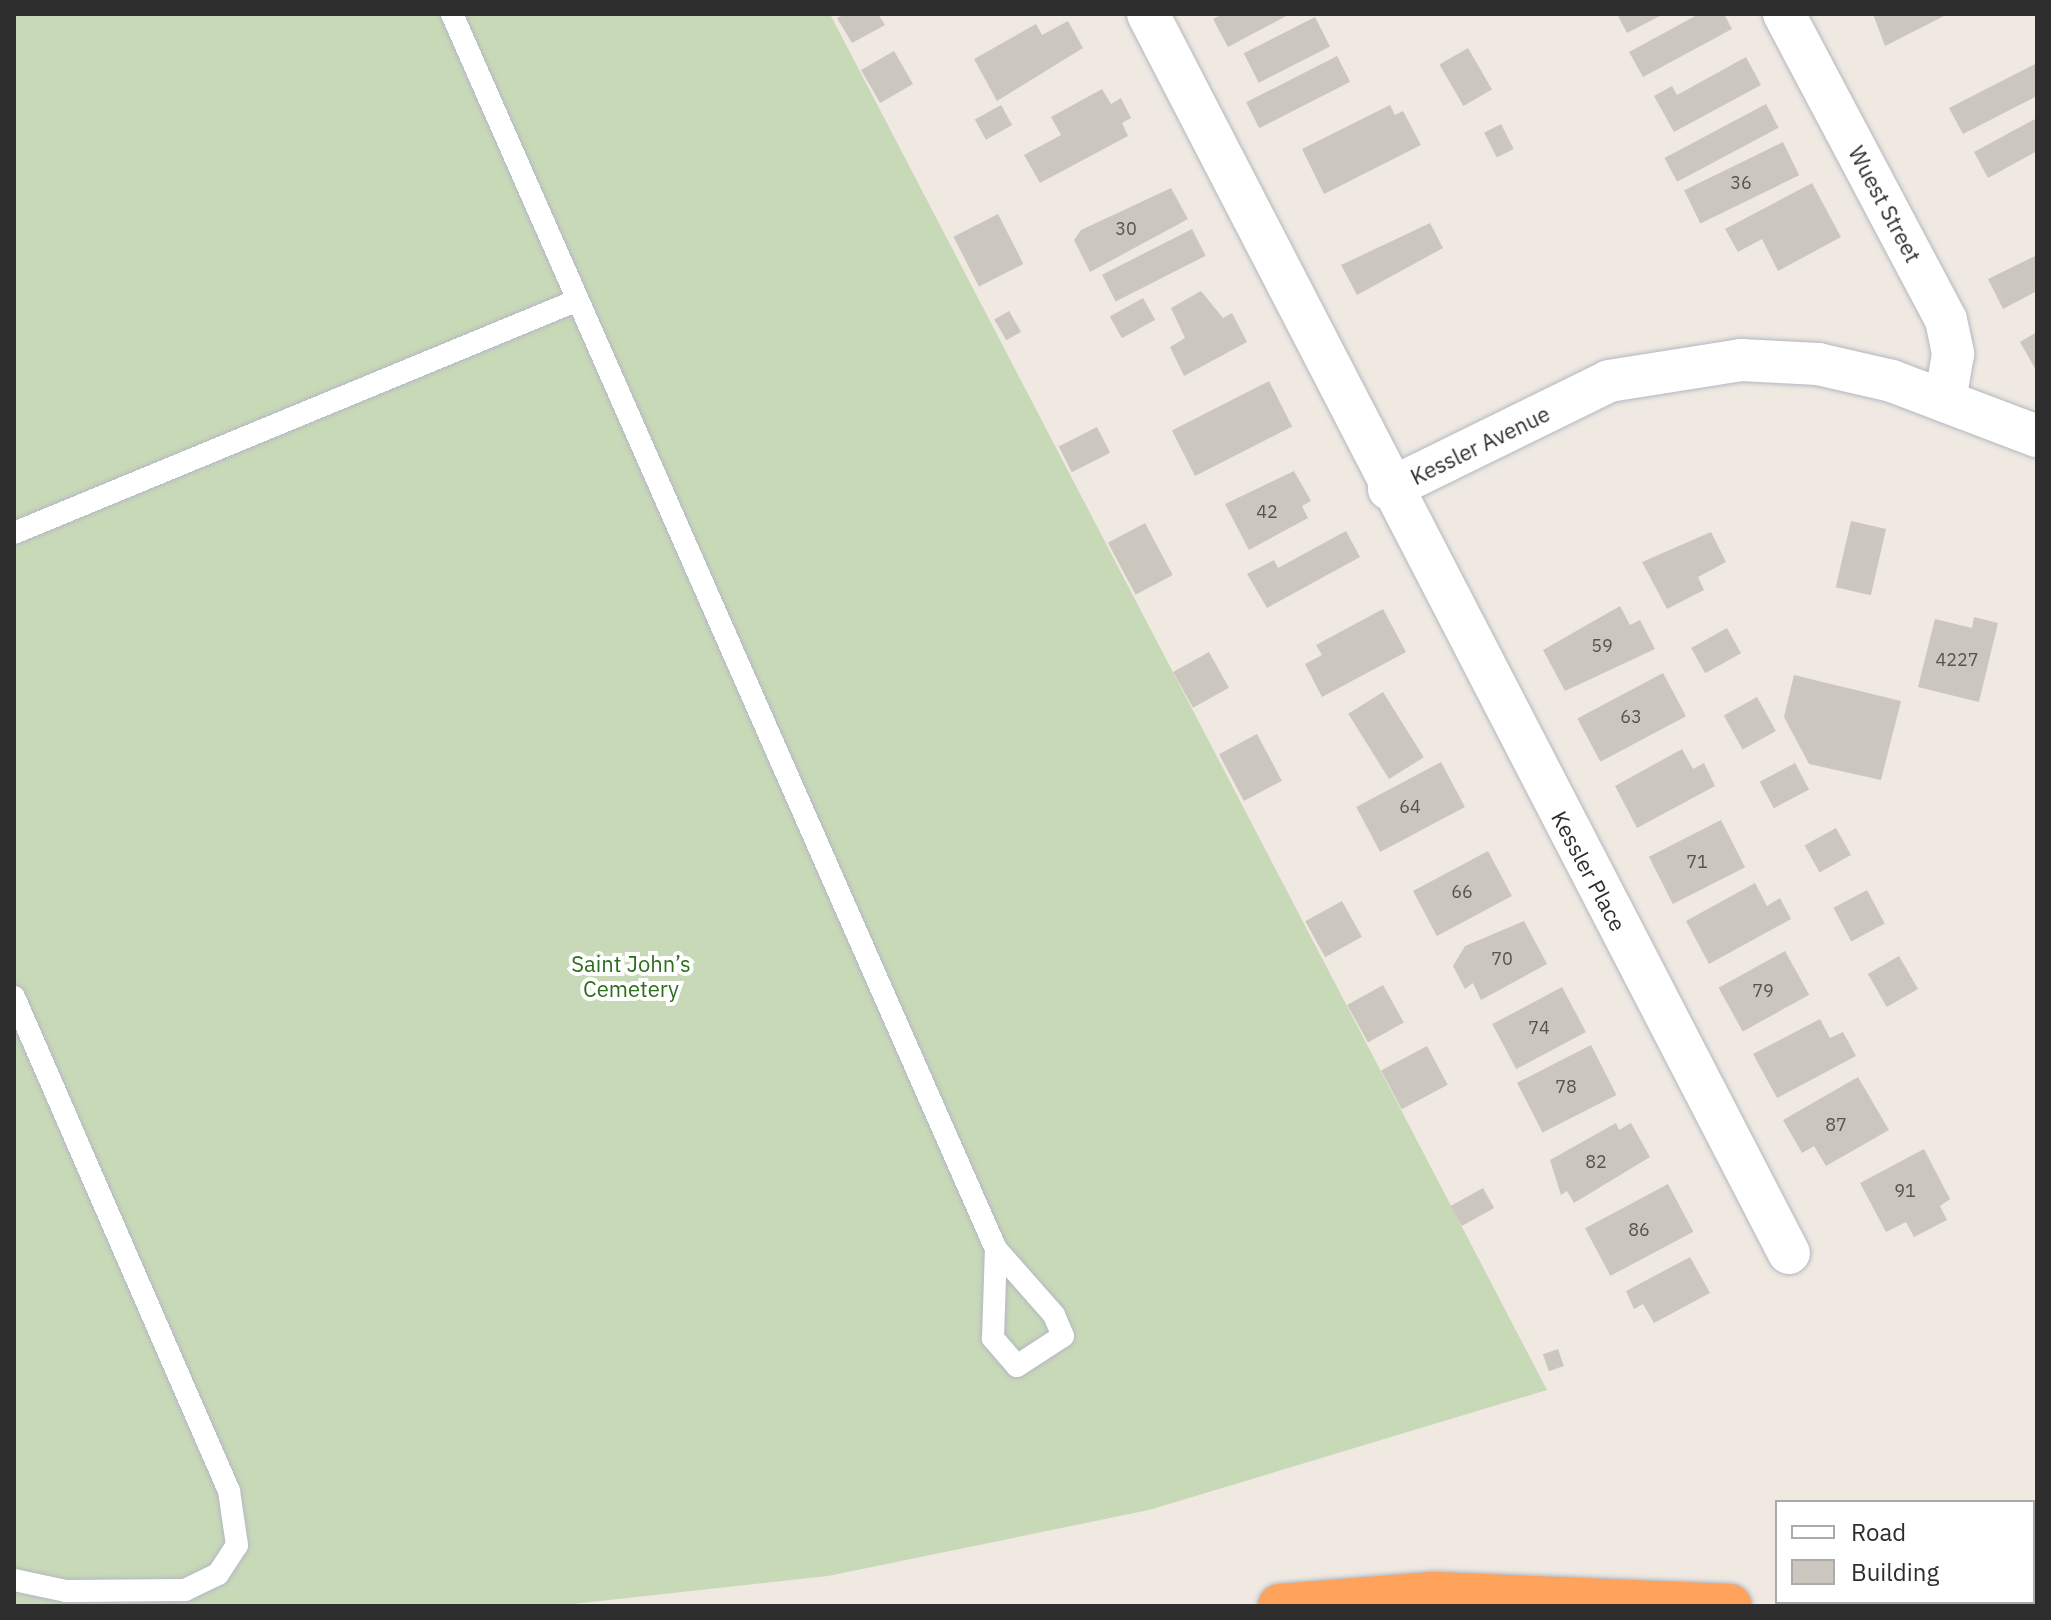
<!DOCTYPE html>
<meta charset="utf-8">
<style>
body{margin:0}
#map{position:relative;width:2051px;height:1620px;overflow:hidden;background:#efe9e1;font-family:"IBM Plex Sans",sans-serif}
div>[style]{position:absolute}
.cemetery>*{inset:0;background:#c8d9b8}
.building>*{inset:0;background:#cbc7bf;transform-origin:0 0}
.roads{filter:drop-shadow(0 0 2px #b4b7c1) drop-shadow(0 0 2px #b4b7c1)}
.lane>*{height:22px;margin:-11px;padding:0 11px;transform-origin:11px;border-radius:11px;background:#fff}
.street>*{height:42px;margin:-21px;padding:0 21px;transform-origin:21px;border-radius:21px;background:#fff}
.highway>*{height:44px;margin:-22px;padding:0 22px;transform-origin:22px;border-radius:22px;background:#ffa35c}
span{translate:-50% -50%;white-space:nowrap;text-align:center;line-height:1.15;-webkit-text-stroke:8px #fff;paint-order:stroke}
.number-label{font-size:18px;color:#555452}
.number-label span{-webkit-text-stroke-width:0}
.street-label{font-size:22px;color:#2e2e2e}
.park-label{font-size:22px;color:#2c6e1b}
.frame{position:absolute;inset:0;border:16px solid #2e2e2e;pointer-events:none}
.legend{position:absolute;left:1775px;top:1500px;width:260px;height:104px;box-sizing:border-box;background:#fff;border:2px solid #ababab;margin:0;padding:10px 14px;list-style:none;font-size:24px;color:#2e2e2e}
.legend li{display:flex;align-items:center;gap:16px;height:40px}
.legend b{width:40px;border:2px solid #ababab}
</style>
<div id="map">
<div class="cemetery">
<div style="clip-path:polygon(14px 14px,830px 14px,1547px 1390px,1149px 1510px,828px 1576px,554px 1606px,14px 1606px)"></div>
</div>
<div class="building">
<div style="clip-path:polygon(845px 14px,878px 14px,885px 25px,852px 43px,837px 18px)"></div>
<div style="clip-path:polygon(1223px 14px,1290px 14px,1228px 47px,1213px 19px)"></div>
<div style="clip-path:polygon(1617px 14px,1664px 14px,1627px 33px)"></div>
<div style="clip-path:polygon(1699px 14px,1724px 14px,1732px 29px,1643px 77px,1629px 52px)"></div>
<div style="clip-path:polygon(1873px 14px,1948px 14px,1885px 46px)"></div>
<div style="left:1315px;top:17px;width:33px;height:80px;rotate:63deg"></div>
<div style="clip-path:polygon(1068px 21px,1083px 48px,997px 101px,974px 59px,1036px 24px,1042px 35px)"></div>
<div style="left:1468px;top:48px;width:48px;height:33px;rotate:60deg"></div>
<div style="left:894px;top:51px;width:38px;height:38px;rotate:60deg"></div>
<div style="left:1337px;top:56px;width:29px;height:102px;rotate:63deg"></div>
<div style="clip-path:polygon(1746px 57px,1761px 85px,1674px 132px,1654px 96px,1672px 86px,1677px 95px)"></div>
<div style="clip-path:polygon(2037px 63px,2037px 96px,1963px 134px,1949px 108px)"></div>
<div style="clip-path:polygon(1102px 89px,1111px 104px,1121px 98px,1131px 118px,1122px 123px,1128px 136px,1040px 183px,1024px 155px,1061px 135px,1051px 117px)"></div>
<div style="left:1766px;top:104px;width:27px;height:115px;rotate:62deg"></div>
<div style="left:1001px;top:105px;width:23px;height:30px;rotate:61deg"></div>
<div style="clip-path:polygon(1390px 105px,1395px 115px,1403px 111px,1421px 145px,1324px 194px,1302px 149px)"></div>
<div style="clip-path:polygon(2037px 118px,2037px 151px,1988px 178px,1974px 152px)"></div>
<div style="left:1501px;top:124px;width:28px;height:19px;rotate:63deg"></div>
<div style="left:1783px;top:142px;width:37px;height:110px;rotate:64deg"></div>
<div style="clip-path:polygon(1812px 183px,1841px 237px,1778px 271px,1762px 239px,1738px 252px,1725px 229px)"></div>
<div style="clip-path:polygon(1171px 188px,1188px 219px,1090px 272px,1074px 240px,1081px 230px)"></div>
<div style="left:998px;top:214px;width:56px;height:50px;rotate:63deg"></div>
<div style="clip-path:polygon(1430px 223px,1443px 248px,1357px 295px,1341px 265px)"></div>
<div style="left:1192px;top:229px;width:30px;height:101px;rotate:63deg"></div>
<div style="clip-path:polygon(2037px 255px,2037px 291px,2003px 309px,1988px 279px)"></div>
<div style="clip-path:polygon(1201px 291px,1223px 318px,1232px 313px,1247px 342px,1184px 376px,1170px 347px,1185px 338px,1171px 308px)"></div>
<div style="left:1143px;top:298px;width:25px;height:38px;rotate:61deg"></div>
<div style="left:1009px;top:311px;width:24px;height:17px;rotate:60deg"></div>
<div style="clip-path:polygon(2037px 332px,2037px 372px,2020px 342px)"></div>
<div style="left:1269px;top:381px;width:51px;height:109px;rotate:63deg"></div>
<div style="left:1097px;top:427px;width:29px;height:43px;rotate:63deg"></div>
<div style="clip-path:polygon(1294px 471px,1311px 501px,1302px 506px,1308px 518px,1249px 550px,1225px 504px)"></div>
<div style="left:1851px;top:521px;width:36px;height:68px;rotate:13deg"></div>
<div style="left:1145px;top:523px;width:59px;height:42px;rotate:62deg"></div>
<div style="clip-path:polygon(1346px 531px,1360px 557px,1267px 608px,1247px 574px,1274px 560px,1278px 568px)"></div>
<div style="clip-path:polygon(1711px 532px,1726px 562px,1698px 577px,1704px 590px,1667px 609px,1642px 562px)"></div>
<div style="clip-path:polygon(1620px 606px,1630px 625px,1640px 620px,1655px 649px,1565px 691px,1543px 650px)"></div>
<div style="clip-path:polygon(1383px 609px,1406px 652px,1322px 697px,1305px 664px,1322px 655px,1316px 645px)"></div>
<div style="clip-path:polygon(1974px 617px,1998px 623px,1979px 702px,1918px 687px,1935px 619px,1972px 628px)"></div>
<div style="left:1727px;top:628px;width:29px;height:41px;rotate:61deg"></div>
<div style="left:1209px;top:652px;width:41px;height:41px;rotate:61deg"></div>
<div style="left:1663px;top:673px;width:49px;height:97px;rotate:62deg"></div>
<div style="clip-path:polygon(1794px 675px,1901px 701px,1881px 780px,1809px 764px,1784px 717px)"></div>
<div style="left:1383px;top:692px;width:77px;height:41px;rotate:58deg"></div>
<div style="left:1757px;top:697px;width:39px;height:38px;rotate:61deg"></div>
<div style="left:1257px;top:734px;width:53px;height:43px;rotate:62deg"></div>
<div style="clip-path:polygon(1682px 749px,1693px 769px,1704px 763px,1715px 786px,1637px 828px,1615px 786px)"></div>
<div style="left:1441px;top:762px;width:51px;height:96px;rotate:62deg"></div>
<div style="left:1795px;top:763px;width:30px;height:40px;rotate:62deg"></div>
<div style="left:1721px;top:820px;width:53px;height:81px;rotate:63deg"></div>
<div style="left:1836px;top:828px;width:31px;height:36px;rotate:61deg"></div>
<div style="left:1488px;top:851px;width:51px;height:85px;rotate:62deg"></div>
<div style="clip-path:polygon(1755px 883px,1767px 906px,1780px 898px,1791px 919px,1709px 964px,1686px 921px)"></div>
<div style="left:1867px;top:890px;width:38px;height:38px;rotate:62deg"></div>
<div style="left:1342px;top:901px;width:41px;height:42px;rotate:61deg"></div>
<div style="clip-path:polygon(1524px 921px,1547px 964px,1481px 1000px,1473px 983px,1465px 989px,1453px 966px,1465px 946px)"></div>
<div style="left:1785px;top:951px;width:50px;height:76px;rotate:61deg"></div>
<div style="left:1899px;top:956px;width:38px;height:36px;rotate:60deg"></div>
<div style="left:1383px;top:985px;width:43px;height:41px;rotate:61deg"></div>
<div style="left:1562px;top:987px;width:51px;height:79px;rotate:62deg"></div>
<div style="clip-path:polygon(1820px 1019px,1830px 1038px,1843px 1032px,1856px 1056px,1777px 1098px,1753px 1054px)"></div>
<div style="left:1591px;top:1045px;width:56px;height:83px;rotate:63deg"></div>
<div style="left:1427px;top:1046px;width:44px;height:52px;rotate:62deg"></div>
<div style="clip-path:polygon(1858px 1077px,1889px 1130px,1826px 1166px,1814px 1146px,1802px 1153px,1783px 1120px)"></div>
<div style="clip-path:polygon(1616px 1123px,1619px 1130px,1631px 1123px,1650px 1157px,1574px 1203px,1567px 1191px,1561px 1195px,1550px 1160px)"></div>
<div style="clip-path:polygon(1924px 1149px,1950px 1199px,1940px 1206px,1947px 1220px,1914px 1237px,1906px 1222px,1886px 1232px,1860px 1183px)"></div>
<div style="left:1668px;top:1184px;width:54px;height:94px;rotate:62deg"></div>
<div style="left:1483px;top:1188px;width:23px;height:37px;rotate:61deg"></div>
<div style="clip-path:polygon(1690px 1257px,1710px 1293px,1654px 1323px,1643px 1304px,1634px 1309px,1626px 1291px)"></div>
<div style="left:1558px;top:1349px;width:18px;height:16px;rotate:71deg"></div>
</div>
<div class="roads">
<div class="lane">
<div style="left:452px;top:14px;width:1350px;rotate:66.23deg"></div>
<div style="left:996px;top:1249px;width:88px;rotate:48.7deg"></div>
<div style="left:1054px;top:1315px;width:23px;rotate:67deg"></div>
<div style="left:1063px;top:1336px;width:55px;rotate:146.9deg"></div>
<div style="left:1017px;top:1366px;width:37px;rotate:-131deg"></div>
<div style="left:993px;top:1338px;width:89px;rotate:-88.1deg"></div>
<div style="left:14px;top:533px;width:610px;rotate:-22.45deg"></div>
<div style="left:14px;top:997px;width:539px;rotate:66.48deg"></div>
<div style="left:229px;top:1491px;width:55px;rotate:81.6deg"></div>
<div style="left:237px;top:1545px;width:35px;rotate:123deg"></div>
<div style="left:218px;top:1574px;width:37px;rotate:154deg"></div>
<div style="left:185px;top:1590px;width:119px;rotate:179.5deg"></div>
<div style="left:66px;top:1591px;width:53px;rotate:-168.1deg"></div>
</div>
<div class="street">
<div style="left:1148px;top:14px;width:1395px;rotate:62.65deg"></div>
<div style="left:1784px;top:14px;width:346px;rotate:62.1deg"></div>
<div style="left:1946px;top:320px;width:35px;rotate:78deg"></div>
<div style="left:1953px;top:354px;width:48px;rotate:99.7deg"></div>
<div style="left:1389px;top:489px;width:245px;rotate:-26.1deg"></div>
<div style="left:1609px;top:381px;width:134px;rotate:-9deg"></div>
<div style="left:1741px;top:360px;width:77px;rotate:3deg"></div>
<div style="left:1818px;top:364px;width:76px;rotate:12.9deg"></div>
<div style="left:1892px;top:381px;width:155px;rotate:20.8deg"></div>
</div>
<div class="highway">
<div style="left:1280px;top:1606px;width:154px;rotate:-4.5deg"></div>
<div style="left:1434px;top:1594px;width:296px;rotate:2.3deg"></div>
</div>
</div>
<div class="number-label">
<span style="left:1741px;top:183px">36</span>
<span style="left:1126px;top:229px">30</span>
<span style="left:1267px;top:512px">42</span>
<span style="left:1602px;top:646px">59</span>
<span style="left:1957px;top:660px">4227</span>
<span style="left:1631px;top:717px">63</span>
<span style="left:1410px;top:807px">64</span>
<span style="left:1697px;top:862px">71</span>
<span style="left:1462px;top:892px">66</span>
<span style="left:1502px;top:959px">70</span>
<span style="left:1763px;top:991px">79</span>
<span style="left:1539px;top:1028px">74</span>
<span style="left:1566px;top:1087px">78</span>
<span style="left:1836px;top:1125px">87</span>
<span style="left:1596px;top:1162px">82</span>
<span style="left:1905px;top:1191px">91</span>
<span style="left:1639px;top:1230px">86</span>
</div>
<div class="street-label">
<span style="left:1885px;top:204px;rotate:62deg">Wuest Street</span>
<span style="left:1480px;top:445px;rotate:-26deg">Kessler Avenue</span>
<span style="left:1589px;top:871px;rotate:62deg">Kessler Place</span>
</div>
<div class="park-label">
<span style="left:631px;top:976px">Saint John’s<br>Cemetery</span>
</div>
<div class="frame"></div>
<ul class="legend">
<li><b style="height:10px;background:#fff"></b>Road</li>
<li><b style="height:22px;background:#cbc7bf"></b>Building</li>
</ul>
</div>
